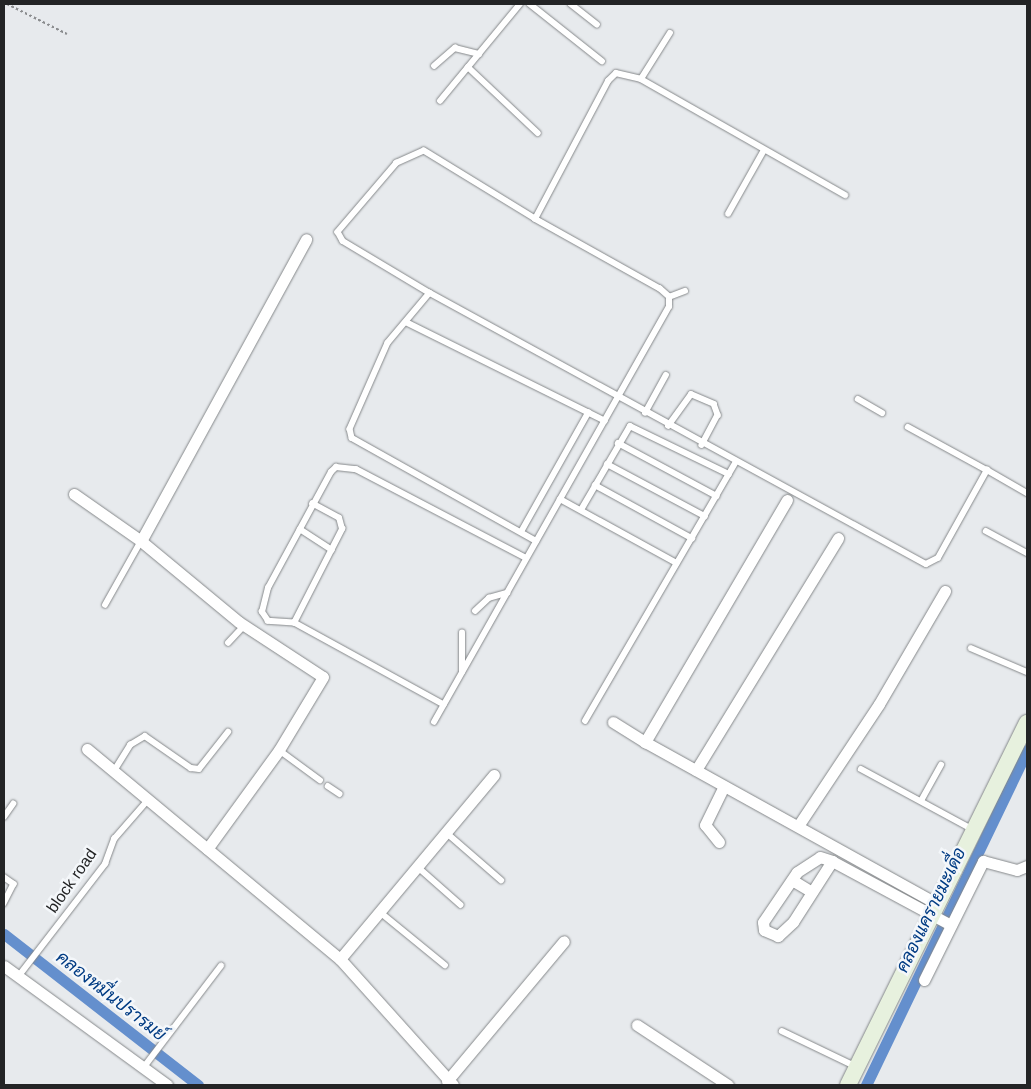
<!DOCTYPE html>
<meta charset="utf-8">
<style>
body{margin:0}
#map{position:relative;width:1031px;height:1089px;overflow:hidden;background:#e7eaed;font-family:Helvetica,Sarabun,sans-serif}
div>[style]{position:absolute}
.canal>*{height:11px;margin:-5.5px;padding:0 5.5px;transform-origin:5.5px;border-radius:5.5px;background:#648fcd}
.path>*{height:2px;margin-top:-1px;transform-origin:0;background:repeating-linear-gradient(90deg,#8a8c8e 0 2.5px,transparent 0 5px)}
.roads{filter:drop-shadow(0 0 1px #85888a) drop-shadow(0 0 1px #85888a)}
.lane>*{height:5.5px;margin:-2.75px;padding:0 2.75px;transform-origin:2.75px;border-radius:2.75px;background:#fff}
.street>*{height:11px;margin:-5.5px;padding:0 5.5px;transform-origin:5.5px;border-radius:5.5px;background:#fff}
.secondary>*{height:16px;margin:-8px;padding:0 8px;transform-origin:8px;border-radius:8px;background:#e7f1de}
span{translate:-50% -50%;white-space:nowrap;text-align:center;line-height:1.15;-webkit-text-stroke:5px #f4f7fa;paint-order:stroke}
.street-label{font-size:16px;color:#232425}
.water-label{font-size:18px;color:#003b83;font-style:italic}
.frame{position:absolute;inset:0;border:5px solid #232425;pointer-events:none}
</style>
<div id="map">
<div class="canal">
<div style="left:4px;top:934px;width:246px;rotate:37.9deg"></div>
<div style="left:866px;top:1085px;width:372px;rotate:-64.3deg"></div>
</div>
<div class="path">
<div style="left:7px;top:4px;width:67px;rotate:26.6deg"></div>
</div>
<div class="roads">
<div class="lane">
<div style="left:530px;top:4px;width:92px;rotate:38.4deg"></div>
<div style="left:571px;top:4px;width:33px;rotate:38deg"></div>
<div style="left:434px;top:66px;width:28px;rotate:-41deg"></div>
<div style="left:455px;top:48px;width:25px;rotate:14deg"></div>
<div style="left:468px;top:67px;width:96px;rotate:43.3deg"></div>
<div style="left:641px;top:79px;width:54px;rotate:-57.8deg"></div>
<div style="left:440px;top:101px;width:126px;rotate:-50.5deg"></div>
<div style="left:728px;top:214px;width:73px;rotate:-60.6deg"></div>
<div style="left:535px;top:219px;width:130px;rotate:-148.5deg"></div>
<div style="left:424px;top:151px;width:30px;rotate:156deg"></div>
<div style="left:397px;top:163px;width:91px;rotate:130.5deg"></div>
<div style="left:338px;top:232px;width:10px;rotate:61deg"></div>
<div style="left:343px;top:241px;width:101px;rotate:30.9deg"></div>
<div style="left:430px;top:293px;width:565px;rotate:28.65deg"></div>
<div style="left:926px;top:564px;width:13px;rotate:-27deg"></div>
<div style="left:938px;top:558px;width:101px;rotate:-60.9deg"></div>
<div style="left:987px;top:470px;width:46px;rotate:29.9deg"></div>
<div style="left:430px;top:293px;width:65px;rotate:130deg"></div>
<div style="left:388px;top:343px;width:94px;rotate:113.8deg"></div>
<div style="left:350px;top:429px;width:9px;rotate:77deg"></div>
<div style="left:352px;top:438px;width:211px;rotate:29.2deg"></div>
<div style="left:669px;top:297px;width:17px;rotate:-21deg"></div>
<div style="left:406px;top:322px;width:222px;rotate:26.4deg"></div>
<div style="left:858px;top:399px;width:28px;rotate:30deg"></div>
<div style="left:645px;top:413px;width:43px;rotate:-61.1deg"></div>
<div style="left:668px;top:426px;width:39px;rotate:-54deg"></div>
<div style="left:691px;top:394px;width:25px;rotate:23deg"></div>
<div style="left:714px;top:404px;width:12px;rotate:70deg"></div>
<div style="left:718px;top:415px;width:34px;rotate:118deg"></div>
<div style="left:908px;top:427px;width:90px;rotate:28.6deg"></div>
<div style="left:618px;top:443px;width:112px;rotate:28.2deg"></div>
<div style="left:607px;top:464px;width:111px;rotate:28deg"></div>
<div style="left:595px;top:485px;width:111px;rotate:28.7deg"></div>
<div style="left:560px;top:499px;width:133px;rotate:28.7deg"></div>
<div style="left:581px;top:510px;width:97px;rotate:-59.7deg"></div>
<div style="left:630px;top:426px;width:110px;rotate:25.9deg"></div>
<div style="left:300px;top:529px;width:38px;rotate:33deg"></div>
<div style="left:986px;top:531px;width:47px;rotate:28.2deg"></div>
<div style="left:521px;top:532px;width:137px;rotate:-60.6deg"></div>
<div style="left:105px;top:605px;width:73px;rotate:-60.6deg"></div>
<div style="left:475px;top:611px;width:19px;rotate:-43deg"></div>
<div style="left:489px;top:598px;width:19px;rotate:-16deg"></div>
<div style="left:294px;top:623px;width:106px;rotate:-62.9deg"></div>
<div style="left:342px;top:529px;width:11px;rotate:-105deg"></div>
<div style="left:339px;top:518px;width:30px;rotate:-152deg"></div>
<div style="left:228px;top:643px;width:23px;rotate:-47deg"></div>
<div style="left:971px;top:648px;width:61px;rotate:23.2deg"></div>
<div style="left:462px;top:672px;width:39px;rotate:-90deg"></div>
<div style="left:444px;top:705px;width:171px;rotate:-151.3deg"></div>
<div style="left:294px;top:623px;width:26px;rotate:-176deg"></div>
<div style="left:268px;top:621px;width:11px;rotate:-124deg"></div>
<div style="left:262px;top:612px;width:25px;rotate:-76deg"></div>
<div style="left:268px;top:588px;width:132px;rotate:-61.5deg"></div>
<div style="left:331px;top:472px;width:7px;rotate:-45deg"></div>
<div style="left:336px;top:467px;width:20px;rotate:6deg"></div>
<div style="left:356px;top:469px;width:192px;rotate:27.6deg"></div>
<div style="left:585px;top:721px;width:298px;rotate:-59.8deg"></div>
<div style="left:434px;top:722px;width:477px;rotate:-60.5deg"></div>
<div style="left:669px;top:307px;width:10px;rotate:-90deg"></div>
<div style="left:669px;top:297px;width:12px;rotate:-138deg"></div>
<div style="left:660px;top:289px;width:143px;rotate:-150.8deg"></div>
<div style="left:535px;top:219px;width:156px;rotate:-62.1deg"></div>
<div style="left:608px;top:81px;width:11px;rotate:-45deg"></div>
<div style="left:616px;top:73px;width:26px;rotate:13deg"></div>
<div style="left:641px;top:79px;width:235px;rotate:29.6deg"></div>
<div style="left:279px;top:750px;width:51px;rotate:36.2deg"></div>
<div style="left:861px;top:769px;width:126px;rotate:28.4deg"></div>
<div style="left:114px;top:771px;width:31px;rotate:-58deg"></div>
<div style="left:130px;top:745px;width:17px;rotate:-31deg"></div>
<div style="left:145px;top:736px;width:56px;rotate:34.8deg"></div>
<div style="left:191px;top:768px;width:8px;rotate:7deg"></div>
<div style="left:199px;top:769px;width:47px;rotate:-51.9deg"></div>
<div style="left:328px;top:786px;width:14px;rotate:34deg"></div>
<div style="left:921px;top:801px;width:41px;rotate:-60.9deg"></div>
<div style="left:4px;top:817px;width:16px;rotate:-55deg"></div>
<div style="left:447px;top:833px;width:72px;rotate:41deg"></div>
<div style="left:418px;top:867px;width:57px;rotate:41.5deg"></div>
<div style="left:4px;top:877px;width:12px;rotate:35deg"></div>
<div style="left:14px;top:884px;width:22px;rotate:117deg"></div>
<div style="left:380px;top:912px;width:84px;rotate:39.2deg"></div>
<div style="left:18px;top:977px;width:143px;rotate:-52.4deg"></div>
<div style="left:105px;top:864px;width:27px;rotate:-70deg"></div>
<div style="left:114px;top:839px;width:52px;rotate:-48.9deg"></div>
<div style="left:782px;top:1031px;width:81px;rotate:25.6deg"></div>
<div style="left:144px;top:1067px;width:127px;rotate:-52.7deg"></div>
</div>
<div class="street">
<div style="left:74px;top:494px;width:82px;rotate:35deg"></div>
<div style="left:141px;top:541px;width:127px;rotate:39.6deg"></div>
<div style="left:239px;top:622px;width:100px;rotate:33.2deg"></div>
<div style="left:323px;top:677px;width:85px;rotate:121.1deg"></div>
<div style="left:279px;top:750px;width:122px;rotate:126deg"></div>
<div style="left:787px;top:500px;width:281px;rotate:120.4deg"></div>
<div style="left:645px;top:742px;width:334px;rotate:29deg"></div>
<div style="left:141px;top:541px;width:344px;rotate:-61.3deg"></div>
<div style="left:613px;top:722px;width:38px;rotate:32deg"></div>
<div style="left:87px;top:749px;width:329px;rotate:39.7deg"></div>
<div style="left:340px;top:959px;width:169px;rotate:48.1deg"></div>
<div style="left:696px;top:770px;width:272px;rotate:-58.5deg"></div>
<div style="left:798px;top:826px;width:146px;rotate:-56.4deg"></div>
<div style="left:879px;top:704px;width:131px;rotate:-59.7deg"></div>
<div style="left:719px;top:842px;width:22px;rotate:-129deg"></div>
<div style="left:705px;top:825px;width:43px;rotate:-64deg"></div>
<div style="left:832px;top:861px;width:72px;rotate:122.6deg"></div>
<div style="left:793px;top:922px;width:21px;rotate:137deg"></div>
<div style="left:778px;top:936px;width:15px;rotate:-157deg"></div>
<div style="left:764px;top:930px;width:8px;rotate:-97deg"></div>
<div style="left:763px;top:922px;width:60px;rotate:-55.8deg"></div>
<div style="left:797px;top:872px;width:27px;rotate:-33deg"></div>
<div style="left:820px;top:857px;width:13px;rotate:18deg"></div>
<div style="left:832px;top:861px;width:135px;rotate:28.3deg"></div>
<div style="left:792px;top:880px;width:23px;rotate:31deg"></div>
<div style="left:340px;top:959px;width:240px;rotate:-50.1deg"></div>
<div style="left:4px;top:966px;width:202px;rotate:36.1deg"></div>
<div style="left:924px;top:980px;width:133px;rotate:-63.6deg"></div>
<div style="left:983px;top:861px;width:35px;rotate:15deg"></div>
<div style="left:1017px;top:870px;width:11px;rotate:-22deg"></div>
<div style="left:637px;top:1025px;width:109px;rotate:33.4deg"></div>
<div style="left:447px;top:1081px;width:182px;rotate:-50.1deg"></div>
</div>
<div class="secondary">
<div style="left:848px;top:1085px;width:404px;rotate:-63.7deg"></div>
</div>
</div>
<div class="street-label">
<span style="left:72px;top:881px;rotate:-55deg">block road</span>
</div>
<div class="water-label">
<span style="left:931px;top:910px;rotate:-64deg">คลองแครายมะเดื่อ</span>
<span style="left:111px;top:996px;rotate:38deg">คลองหมื่นปรารมย์</span>
</div>
<div class="frame"></div>
</div>
